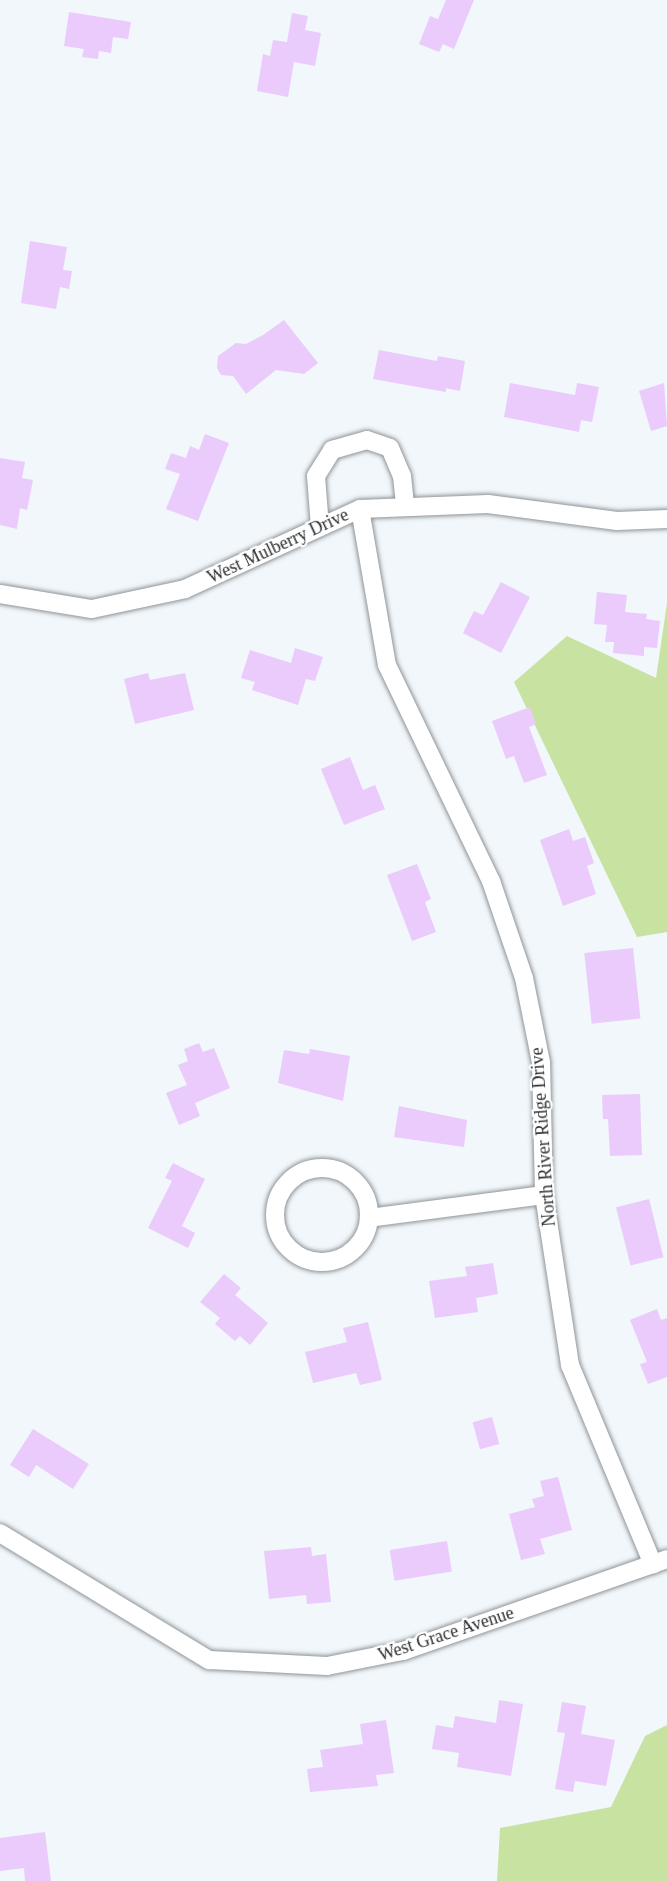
<!DOCTYPE html>
<style>
body{margin:0}
#map{position:relative;width:667px;height:1881px;overflow:hidden;background:#f1f7fb;font-family:Georgia,serif}
div>[style]{position:absolute}
.green>*{inset:0;background:#c8e2a2}
.building>*{inset:0;background:#ebcbfc;transform-origin:0 0}
.roads{filter:drop-shadow(0 0 2px #8f9498) drop-shadow(0 0 2px #8f9498)}
.minor>*{height:18px;margin:-9px;padding:0 9px;transform-origin:9px;border-radius:9px;background:#fff}
.minor>.ring{margin:-9px;padding:0;box-sizing:content-box;background:none;border:18px solid #fff;border-radius:50%}
span{translate:-50% -50%;white-space:nowrap;text-align:center;line-height:1.15;-webkit-text-stroke:4.5px #fff;paint-order:stroke}
.street-label{font-size:18px;color:#2c2e2f}
</style>
<div id="map">
<div class="green">
<div style="clip-path:polygon(667px 603px,667px 932px,637px 937px,514px 682px,567px 636px,656px 678px)"></div>
<div style="clip-path:polygon(667px 1725px,667px 1881px,497px 1881px,500px 1828px,611px 1807px,645px 1736px)"></div>
</div>
<div class="building">
<div style="clip-path:polygon(446px 0,474px 0,454px 49px,443px 44px,439px 52px,419px 44px,430px 16px,438px 19px)"></div>
<div style="clip-path:polygon(69px 12px,131px 22px,128px 39px,113px 37px,111px 53px,99px 51px,98px 59px,82px 57px,84px 49px,64px 46px)"></div>
<div style="clip-path:polygon(292px 13px,308px 16px,305px 30px,321px 33px,315px 66px,294px 62px,288px 97px,257px 91px,263px 54px,270px 56px,273px 40px,287px 42px)"></div>
<div style="clip-path:polygon(30px 241px,67px 247px,63px 270px,72px 271px,69px 289px,60px 287px,56px 309px,21px 303px)"></div>
<div style="clip-path:polygon(284px 320px,318px 363px,304px 374px,276px 370px,246px 394px,233px 376px,221px 375px,217px 368px,218px 356px,236px 343px,246px 344px,263px 335px)"></div>
<div style="clip-path:polygon(379px 350px,437px 361px,438px 356px,465px 361px,460px 391px,446px 388px,446px 392px,373px 379px)"></div>
<div style="clip-path:polygon(510px 383px,575px 395px,577px 383px,599px 387px,592px 422px,581px 420px,579px 432px,504px 417px)"></div>
<div style="clip-path:polygon(664px 383px,667px 426px,651px 431px,639px 391px)"></div>
<div style="clip-path:polygon(205px 434px,229px 443px,198px 521px,166px 509px,180px 474px,165px 469px,171px 453px,186px 458px,190px 446px,199px 450px)"></div>
<div style="clip-path:polygon(0 458px,25px 462px,22px 478px,33px 480px,27px 510px,20px 508px,17px 529px,0 525px)"></div>
<div style="clip-path:polygon(501px 582px,530px 597px,501px 653px,463px 633px,474px 611px,483px 615px)"></div>
<div style="clip-path:polygon(597px 592px,627px 595px,625px 612px,647px 614px,646px 619px,660px 621px,657px 648px,644px 647px,644px 656px,613px 653px,614px 642px,605px 642px,607px 625px,594px 624px)"></div>
<div style="clip-path:polygon(295px 648px,323px 657px,315px 681px,306px 679px,298px 705px,252px 690px,255px 682px,241px 678px,250px 650px,291px 663px)"></div>
<div style="clip-path:polygon(148px 673px,150px 680px,185px 673px,194px 710px,135px 724px,124px 679px)"></div>
<div style="clip-path:polygon(530px 707px,536px 724px,529px 727px,547px 775px,524px 783px,514px 756px,506px 759px,492px 721px)"></div>
<div style="clip-path:polygon(350px 757px,363px 790px,375px 785px,385px 809px,344px 825px,321px 769px)"></div>
<div style="clip-path:polygon(569px 829px,573px 841px,585px 837px,594px 863px,587px 866px,596px 894px,563px 906px,540px 840px)"></div>
<div style="clip-path:polygon(417px 864px,431px 899px,425px 902px,436px 932px,412px 941px,387px 875px)"></div>
<div style="left:633px;top:948px;width:71px;height:49px;rotate:84deg"></div>
<div style="clip-path:polygon(199px 1043px,203px 1052px,214px 1048px,230px 1088px,195px 1103px,200px 1116px,179px 1125px,166px 1093px,187px 1085px,178px 1065px,188px 1061px,184px 1049px)"></div>
<div style="clip-path:polygon(310px 1049px,350px 1056px,343px 1101px,278px 1083px,284px 1050px,309px 1054px)"></div>
<div style="clip-path:polygon(640px 1094px,642px 1155px,610px 1156px,608px 1119px,603px 1119px,602px 1095px)"></div>
<div style="clip-path:polygon(399px 1106px,467px 1120px,464px 1147px,394px 1137px)"></div>
<div style="clip-path:polygon(173px 1163px,205px 1179px,182px 1226px,195px 1233px,188px 1248px,148px 1228px,172px 1181px,165px 1178px)"></div>
<div style="left:649px;top:1199px;width:60px;height:34px;rotate:76deg"></div>
<div style="clip-path:polygon(493px 1263px,498px 1294px,476px 1298px,478px 1312px,435px 1318px,429px 1281px,467px 1276px,465px 1267px)"></div>
<div style="clip-path:polygon(224px 1274px,241px 1288px,235px 1295px,268px 1323px,250px 1345px,240px 1336px,235px 1341px,215px 1324px,220px 1318px,200px 1302px)"></div>
<div style="clip-path:polygon(657px 1309px,661px 1320px,667px 1318px,667px 1377px,648px 1384px,640px 1364px,647px 1362px,630px 1320px)"></div>
<div style="clip-path:polygon(368px 1322px,382px 1380px,360px 1385px,356px 1373px,313px 1383px,305px 1352px,347px 1342px,343px 1328px)"></div>
<div style="left:492px;top:1417px;width:28px;height:20px;rotate:75deg"></div>
<div style="clip-path:polygon(33px 1429px,89px 1464px,73px 1489px,36px 1465px,29px 1477px,10px 1465px)"></div>
<div style="clip-path:polygon(558px 1477px,572px 1530px,540px 1539px,545px 1554px,521px 1560px,509px 1514px,535px 1507px,532px 1499px,544px 1496px,540px 1481px)"></div>
<div style="left:447px;top:1541px;width:31px;height:58px;rotate:81deg"></div>
<div style="clip-path:polygon(311px 1547px,312px 1556px,326px 1554px,331px 1602px,307px 1604px,306px 1595px,269px 1599px,264px 1551px)"></div>
<div style="clip-path:polygon(499px 1700px,523px 1704px,511px 1776px,457px 1767px,459px 1753px,432px 1749px,436px 1725px,453px 1728px,455px 1716px,496px 1723px)"></div>
<div style="clip-path:polygon(562px 1702px,586px 1706px,581px 1734px,615px 1740px,606px 1786px,575px 1781px,573px 1792px,555px 1789px,565px 1733px,557px 1732px)"></div>
<div style="clip-path:polygon(386px 1720px,394px 1773px,376px 1775px,378px 1786px,310px 1792px,307px 1769px,323px 1767px,320px 1750px,363px 1744px,360px 1724px)"></div>
<div style="clip-path:polygon(45px 1832px,51px 1881px,25px 1881px,24px 1868px,0 1871px,0 1838px)"></div>
</div>
<div class="roads">
<div class="minor">
<div style="left:360px;top:509px;width:158px;rotate:80.2deg"></div>
<div style="left:387px;top:665px;width:240px;rotate:64.3deg"></div>
<div style="left:491px;top:881px;width:102px;rotate:71.2deg"></div>
<div style="left:524px;top:978px;width:86px;rotate:78.6deg"></div>
<div style="left:541px;top:1062px;width:133px;rotate:88.7deg"></div>
<div style="left:544px;top:1195px;width:172px;rotate:81.3deg"></div>
<div style="left:570px;top:1365px;width:216px;rotate:67.4deg"></div>
<div style="left:320px;top:527px;width:51px;rotate:-94.5deg"></div>
<div style="left:316px;top:476px;width:31px;rotate:-58deg"></div>
<div style="left:332px;top:450px;width:36px;rotate:-16deg"></div>
<div style="left:367px;top:440px;width:24px;rotate:19deg"></div>
<div style="left:390px;top:448px;width:30px;rotate:67deg"></div>
<div style="left:402px;top:476px;width:31px;rotate:84deg"></div>
<div style="left:0;top:594px;width:93px;rotate:9.3deg"></div>
<div style="left:92px;top:609px;width:95px;rotate:-12.1deg"></div>
<div style="left:185px;top:589px;width:192px;rotate:-24.6deg"></div>
<div style="left:360px;top:509px;width:128px;rotate:-2.2deg"></div>
<div style="left:488px;top:504px;width:130px;rotate:7.5deg"></div>
<div style="left:617px;top:521px;width:50px;rotate:-2.3deg"></div>
<div class="ring" style="left:275px;top:1168px;width:76px;height:76px"></div>
<div style="left:369px;top:1218px;width:177px;rotate:-7.5deg"></div>
<div style="left:0;top:1533px;width:245px;rotate:31.3deg"></div>
<div style="left:209px;top:1660px;width:118px;rotate:2.9deg"></div>
<div style="left:327px;top:1666px;width:77px;rotate:-11.2deg"></div>
<div style="left:403px;top:1651px;width:280px;rotate:-19.2deg"></div>
</div>
</div>
<div class="street-label">
<span style="left:278px;top:546px;rotate:-25deg">West Mulberry Drive</span>
<span style="left:543px;top:1137px;rotate:-94deg">North River Ridge Drive</span>
<span style="left:446px;top:1634px;rotate:-18deg">West Grace Avenue</span>
</div>
</div>
